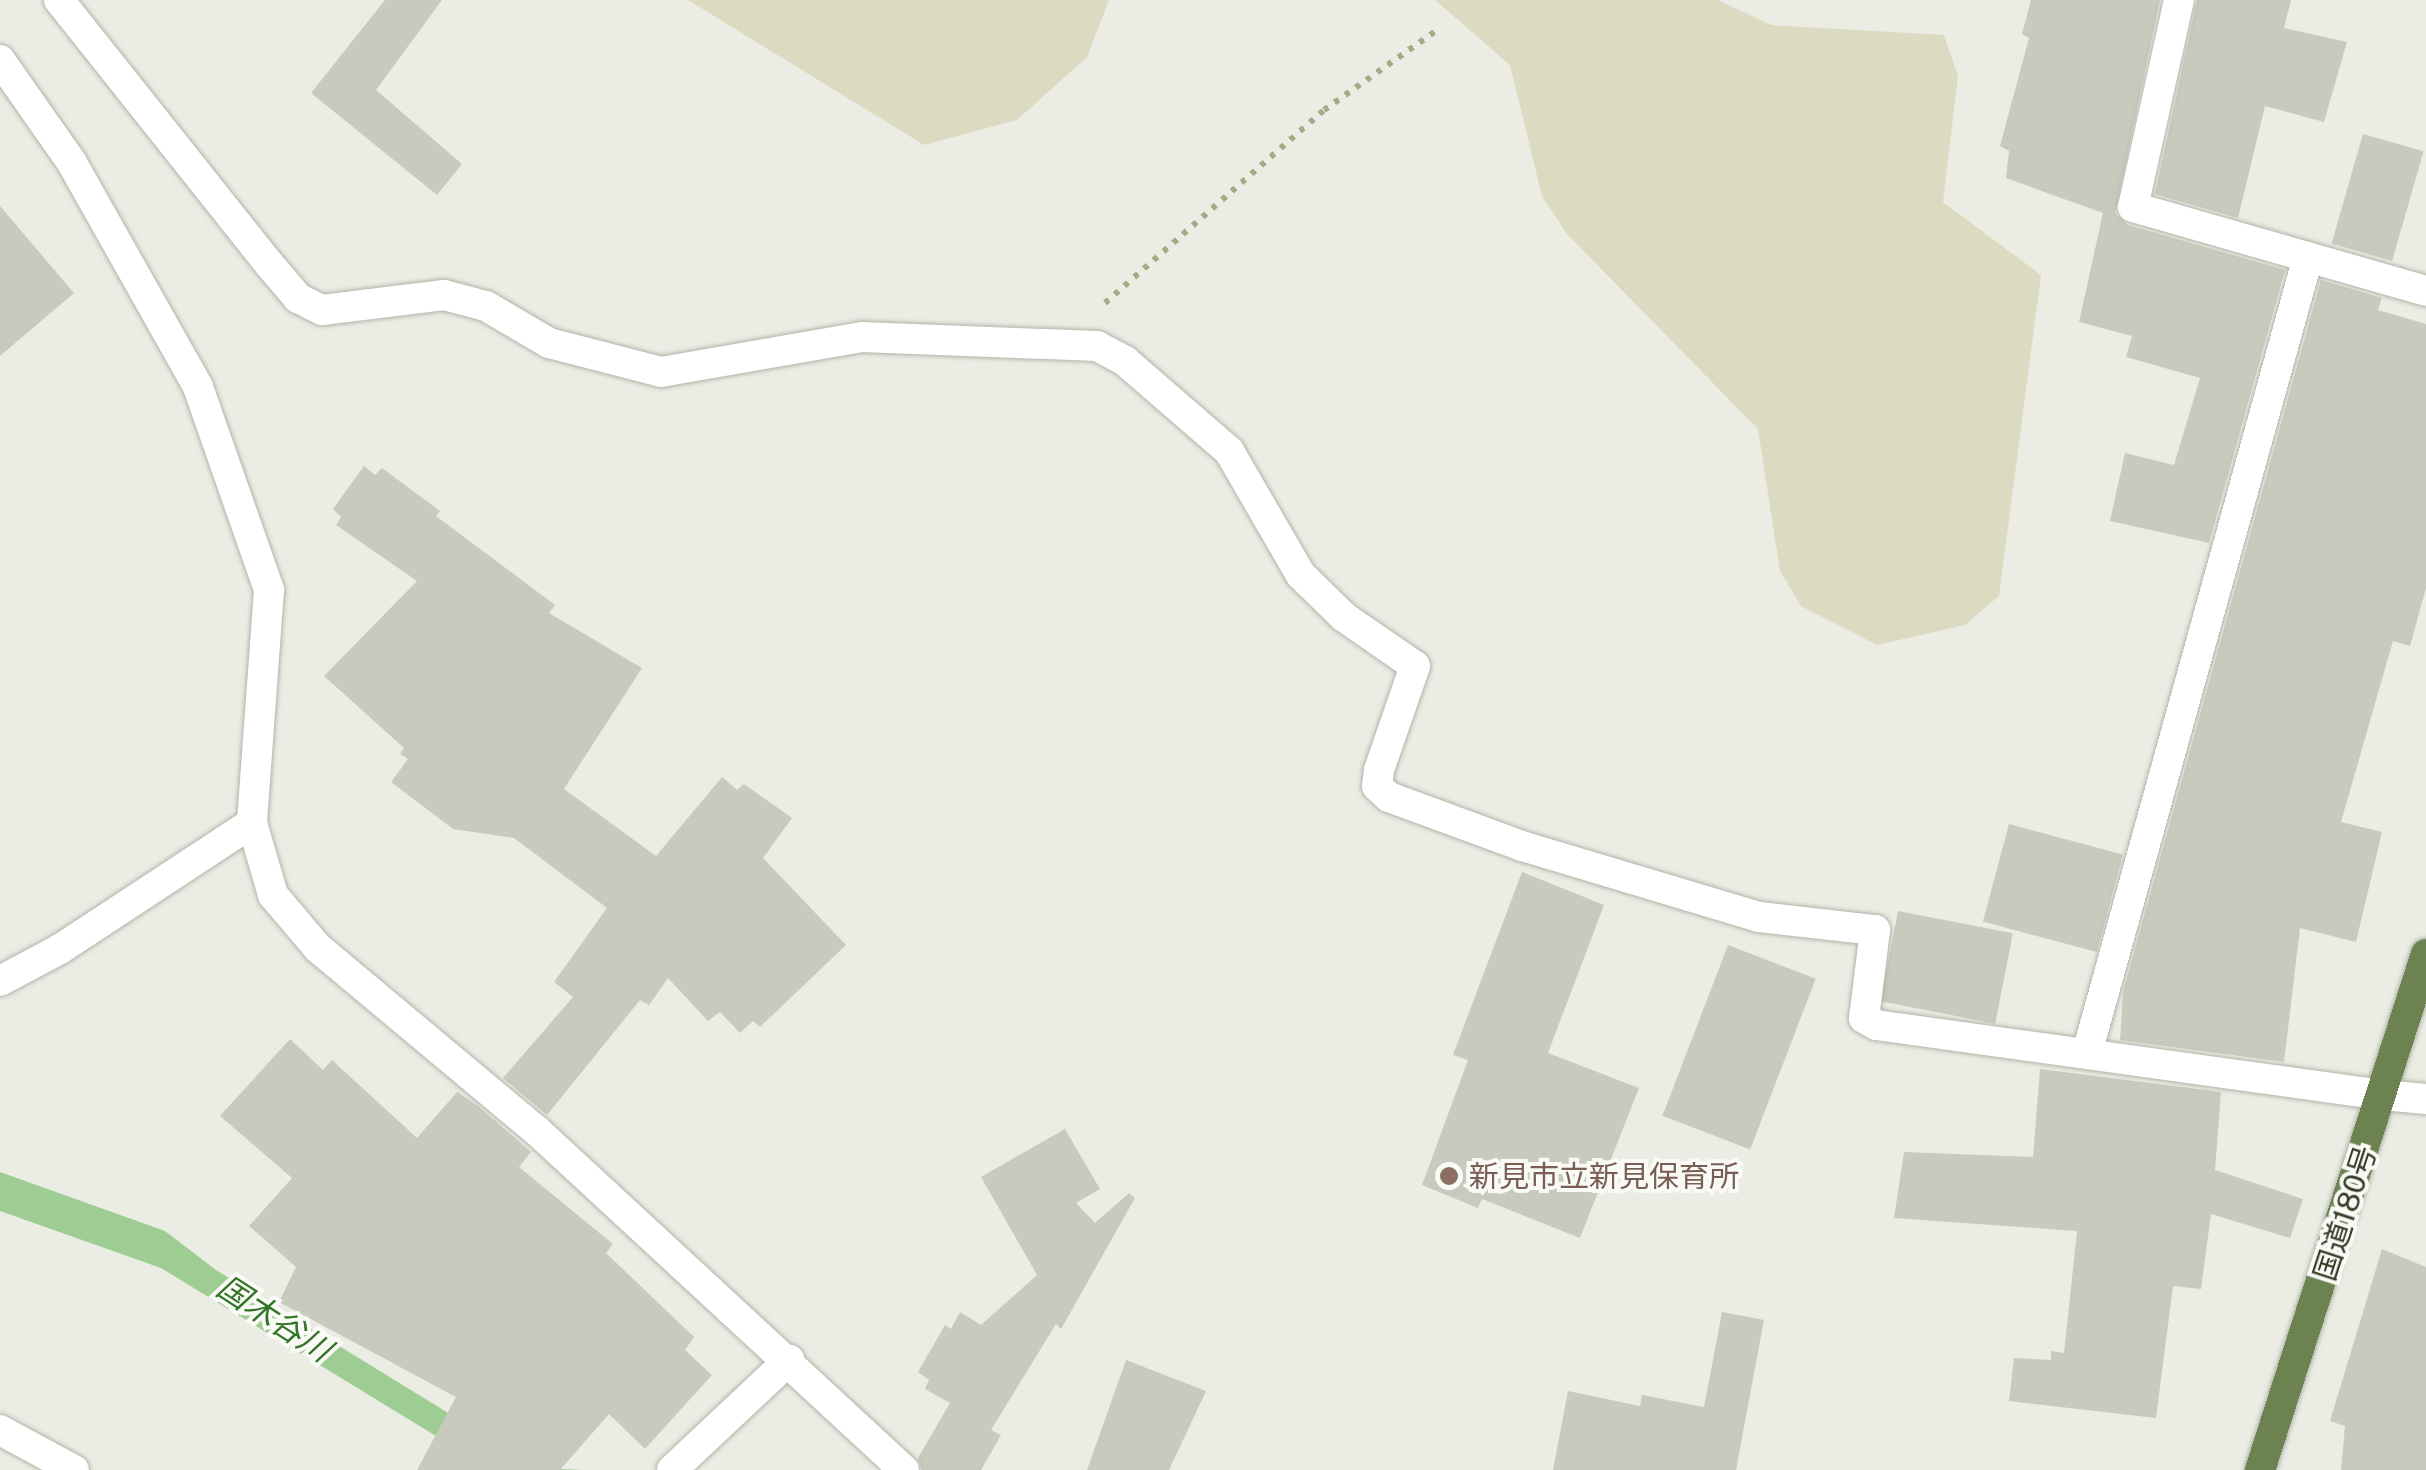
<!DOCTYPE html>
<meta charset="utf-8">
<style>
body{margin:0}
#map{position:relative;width:2426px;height:1470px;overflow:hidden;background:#ebede5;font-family:"Public Sans","Noto Sans JP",sans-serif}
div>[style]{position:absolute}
.green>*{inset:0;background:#dcdac0}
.water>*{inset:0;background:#9dcd92}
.building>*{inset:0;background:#c7cabd;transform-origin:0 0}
.path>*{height:6px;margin-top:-3px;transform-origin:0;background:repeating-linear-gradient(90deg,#a0ae88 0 5px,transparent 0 13px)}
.roads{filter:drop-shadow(0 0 2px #b0b5a8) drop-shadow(0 0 2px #b0b5a8)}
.service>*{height:30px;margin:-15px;padding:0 15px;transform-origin:15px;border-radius:15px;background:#fff}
.minor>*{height:30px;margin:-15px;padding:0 15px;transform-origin:15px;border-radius:15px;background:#fff}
.trunk>*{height:30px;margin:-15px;padding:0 15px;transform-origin:15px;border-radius:15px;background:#6d8251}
.dots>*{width:28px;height:28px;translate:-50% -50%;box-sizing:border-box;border:5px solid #f9f9f5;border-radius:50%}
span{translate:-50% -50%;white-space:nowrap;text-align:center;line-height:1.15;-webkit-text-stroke:8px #f9f9f5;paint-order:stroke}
.education-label{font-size:30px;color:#785e54}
.left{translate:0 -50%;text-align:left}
.street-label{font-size:30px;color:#343d26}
.water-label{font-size:32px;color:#327425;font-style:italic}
</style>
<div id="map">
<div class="green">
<div style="clip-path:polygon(688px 0,1109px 0,1087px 57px,1017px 120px,924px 145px)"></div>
<div style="clip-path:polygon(1435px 0,1718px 0,1771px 25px,1944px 35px,1958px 76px,1943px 202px,2041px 275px,1999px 596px,1965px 625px,1877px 645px,1801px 606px,1780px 571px,1758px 429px,1567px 234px,1542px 196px,1510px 65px)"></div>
</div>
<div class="water">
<div style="clip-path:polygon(0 1172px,165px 1231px,216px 1270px,492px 1440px,561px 1469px,585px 1470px,498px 1470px,480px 1463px,161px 1268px,0 1211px)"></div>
</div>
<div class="building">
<div style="clip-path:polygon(385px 0,442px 0,376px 90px,462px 164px,437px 195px,311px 93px)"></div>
<div style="clip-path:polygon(2031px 0,2160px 0,2115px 213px,2128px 225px,2285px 270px,2209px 543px,2110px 521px,2125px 453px,2174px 465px,2200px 378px,2126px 357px,2132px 336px,2079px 322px,2103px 213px,2006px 178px,2009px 151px,2000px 146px,2029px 38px,2022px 34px)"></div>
<div style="clip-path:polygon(2197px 0,2291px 0,2284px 28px,2347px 42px,2324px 122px,2265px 106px,2238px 218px,2155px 194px)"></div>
<div style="left:2363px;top:134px;width:63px;height:114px;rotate:16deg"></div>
<div style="clip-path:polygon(0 206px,74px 293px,0 356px)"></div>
<div style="clip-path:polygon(2321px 280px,2382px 298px,2378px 310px,2426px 324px,2426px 588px,2410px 646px,2393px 641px,2341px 822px,2382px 832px,2356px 942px,2300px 928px,2284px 1062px,2120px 1040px,2123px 992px)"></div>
<div style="clip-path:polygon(364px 466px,375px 475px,382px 468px,440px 511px,436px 516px,555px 605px,549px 613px,642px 668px,564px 789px,656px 856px,722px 777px,737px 790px,744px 784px,792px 818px,763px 858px,846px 945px,760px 1027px,753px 1021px,740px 1033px,720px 1012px,708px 1021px,668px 978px,649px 1005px,640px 1000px,547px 1115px,503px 1078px,573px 997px,554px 982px,607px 908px,514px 838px,453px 829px,391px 782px,408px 759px,400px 754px,404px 748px,324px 676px,417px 581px,336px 525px,341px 517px,333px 509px)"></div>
<div style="left:2009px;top:824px;width:118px;height:101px;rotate:15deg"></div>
<div style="clip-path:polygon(1522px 872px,1604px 905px,1548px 1053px,1639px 1088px,1580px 1238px,1482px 1199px,1478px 1208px,1422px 1185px,1468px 1060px,1453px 1055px)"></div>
<div style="left:1898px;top:911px;width:117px;height:92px;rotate:11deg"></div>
<div style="left:1728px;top:945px;width:94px;height:183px;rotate:21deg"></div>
<div style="clip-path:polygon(290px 1039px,323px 1070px,332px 1060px,417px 1138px,457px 1092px,478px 1106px,531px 1152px,519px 1167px,613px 1244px,606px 1253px,694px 1337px,685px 1350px,712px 1375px,645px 1449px,609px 1414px,560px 1470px,417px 1470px,456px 1397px,279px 1302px,296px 1267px,249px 1226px,292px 1178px,220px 1116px)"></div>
<div style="clip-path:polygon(2040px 1069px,2221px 1092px,2215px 1170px,2303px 1199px,2290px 1238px,2211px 1214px,2201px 1289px,2173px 1286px,2156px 1418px,2009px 1401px,2014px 1358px,2051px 1360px,2051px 1351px,2064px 1353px,2077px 1231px,1894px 1218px,1904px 1152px,2033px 1157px)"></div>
<div style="clip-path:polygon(1065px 1129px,1100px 1189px,1076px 1203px,1095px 1223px,1129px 1193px,1135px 1198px,1061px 1329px,1056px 1324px,991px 1430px,1001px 1435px,981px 1470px,922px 1470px,918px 1458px,950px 1403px,925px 1389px,929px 1380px,918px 1372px,945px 1325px,951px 1329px,960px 1312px,981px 1325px,1037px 1275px,981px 1177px)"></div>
<div style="clip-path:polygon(2382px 1249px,2426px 1267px,2426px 1470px,2341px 1470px,2345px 1426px,2330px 1421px)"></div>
<div style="clip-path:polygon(1722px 1312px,1764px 1320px,1736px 1470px,1553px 1470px,1568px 1391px,1640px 1406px,1642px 1395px,1704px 1407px)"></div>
<div style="clip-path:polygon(1126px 1360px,1206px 1391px,1169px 1470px,1087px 1470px)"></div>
</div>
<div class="path">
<div style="left:1105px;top:303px;width:292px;rotate:-41.4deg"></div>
<div style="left:1324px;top:110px;width:142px;rotate:-35.3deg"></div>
</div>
<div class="roads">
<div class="service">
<div style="left:59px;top:0;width:337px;rotate:51.5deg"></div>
<div style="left:269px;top:264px;width:45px;rotate:49.5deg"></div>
<div style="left:298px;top:298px;width:27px;rotate:27deg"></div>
<div style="left:322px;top:310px;width:123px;rotate:-7deg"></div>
<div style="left:444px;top:295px;width:43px;rotate:14.7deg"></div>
<div style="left:486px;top:306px;width:73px;rotate:30.4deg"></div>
<div style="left:549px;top:343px;width:116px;rotate:14.5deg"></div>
<div style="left:661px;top:372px;width:204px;rotate:-9.9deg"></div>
<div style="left:862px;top:337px;width:235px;rotate:2.2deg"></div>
<div style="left:1097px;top:346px;width:32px;rotate:28deg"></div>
<div style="left:1125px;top:361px;width:138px;rotate:40.9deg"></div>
<div style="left:1229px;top:451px;width:143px;rotate:59.9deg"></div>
<div style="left:1301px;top:575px;width:60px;rotate:44.3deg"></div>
<div style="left:1344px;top:617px;width:86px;rotate:34.6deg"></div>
<div style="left:1415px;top:666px;width:110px;rotate:109.1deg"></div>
<div style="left:1379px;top:770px;width:16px;rotate:97deg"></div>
<div style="left:1377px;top:786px;width:16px;rotate:43deg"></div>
<div style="left:1389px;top:797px;width:142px;rotate:20.2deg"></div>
<div style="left:1522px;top:846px;width:247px;rotate:16.7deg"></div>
<div style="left:1759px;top:917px;width:117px;rotate:6.4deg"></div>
<div style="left:1875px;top:930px;width:89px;rotate:97.1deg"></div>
<div style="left:1864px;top:1018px;width:14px;rotate:30deg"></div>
<div style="left:1876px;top:1025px;width:512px;rotate:7.86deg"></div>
<div style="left:2179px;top:0;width:212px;rotate:102.5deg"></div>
<div style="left:2133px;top:207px;width:305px;rotate:16deg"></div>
<div style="left:2087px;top:1053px;width:826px;rotate:-74.48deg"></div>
</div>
<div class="minor">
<div style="left:0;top:60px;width:126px;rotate:55deg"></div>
<div style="left:72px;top:163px;width:257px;rotate:60.6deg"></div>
<div style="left:198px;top:387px;width:215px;rotate:70.7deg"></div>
<div style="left:269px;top:590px;width:234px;rotate:94.2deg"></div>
<div style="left:252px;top:823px;width:75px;rotate:73.7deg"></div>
<div style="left:273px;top:895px;width:70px;rotate:49.7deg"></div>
<div style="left:318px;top:948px;width:284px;rotate:39.9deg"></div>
<div style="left:536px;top:1130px;width:501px;rotate:42.74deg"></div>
<div style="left:0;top:981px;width:68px;rotate:-28.1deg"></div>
<div style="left:60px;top:949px;width:230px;rotate:-33.3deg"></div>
<div style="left:2383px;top:1095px;width:43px;rotate:5.3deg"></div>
<div style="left:0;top:1430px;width:84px;rotate:28.4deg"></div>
<div style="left:672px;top:1470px;width:161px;rotate:-43.2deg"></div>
</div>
<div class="trunk">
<div style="left:2260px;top:1470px;width:542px;rotate:-72.17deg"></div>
</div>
</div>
<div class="dots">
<div style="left:1449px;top:1176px;background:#8d6e63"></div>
</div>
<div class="education-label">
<span class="left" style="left:1469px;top:1176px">新見市立新見保育所</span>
</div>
<div class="street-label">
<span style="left:2345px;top:1213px;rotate:-72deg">国道180号</span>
</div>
<div class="water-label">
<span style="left:274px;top:1319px;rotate:33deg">国木谷川</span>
</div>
</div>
